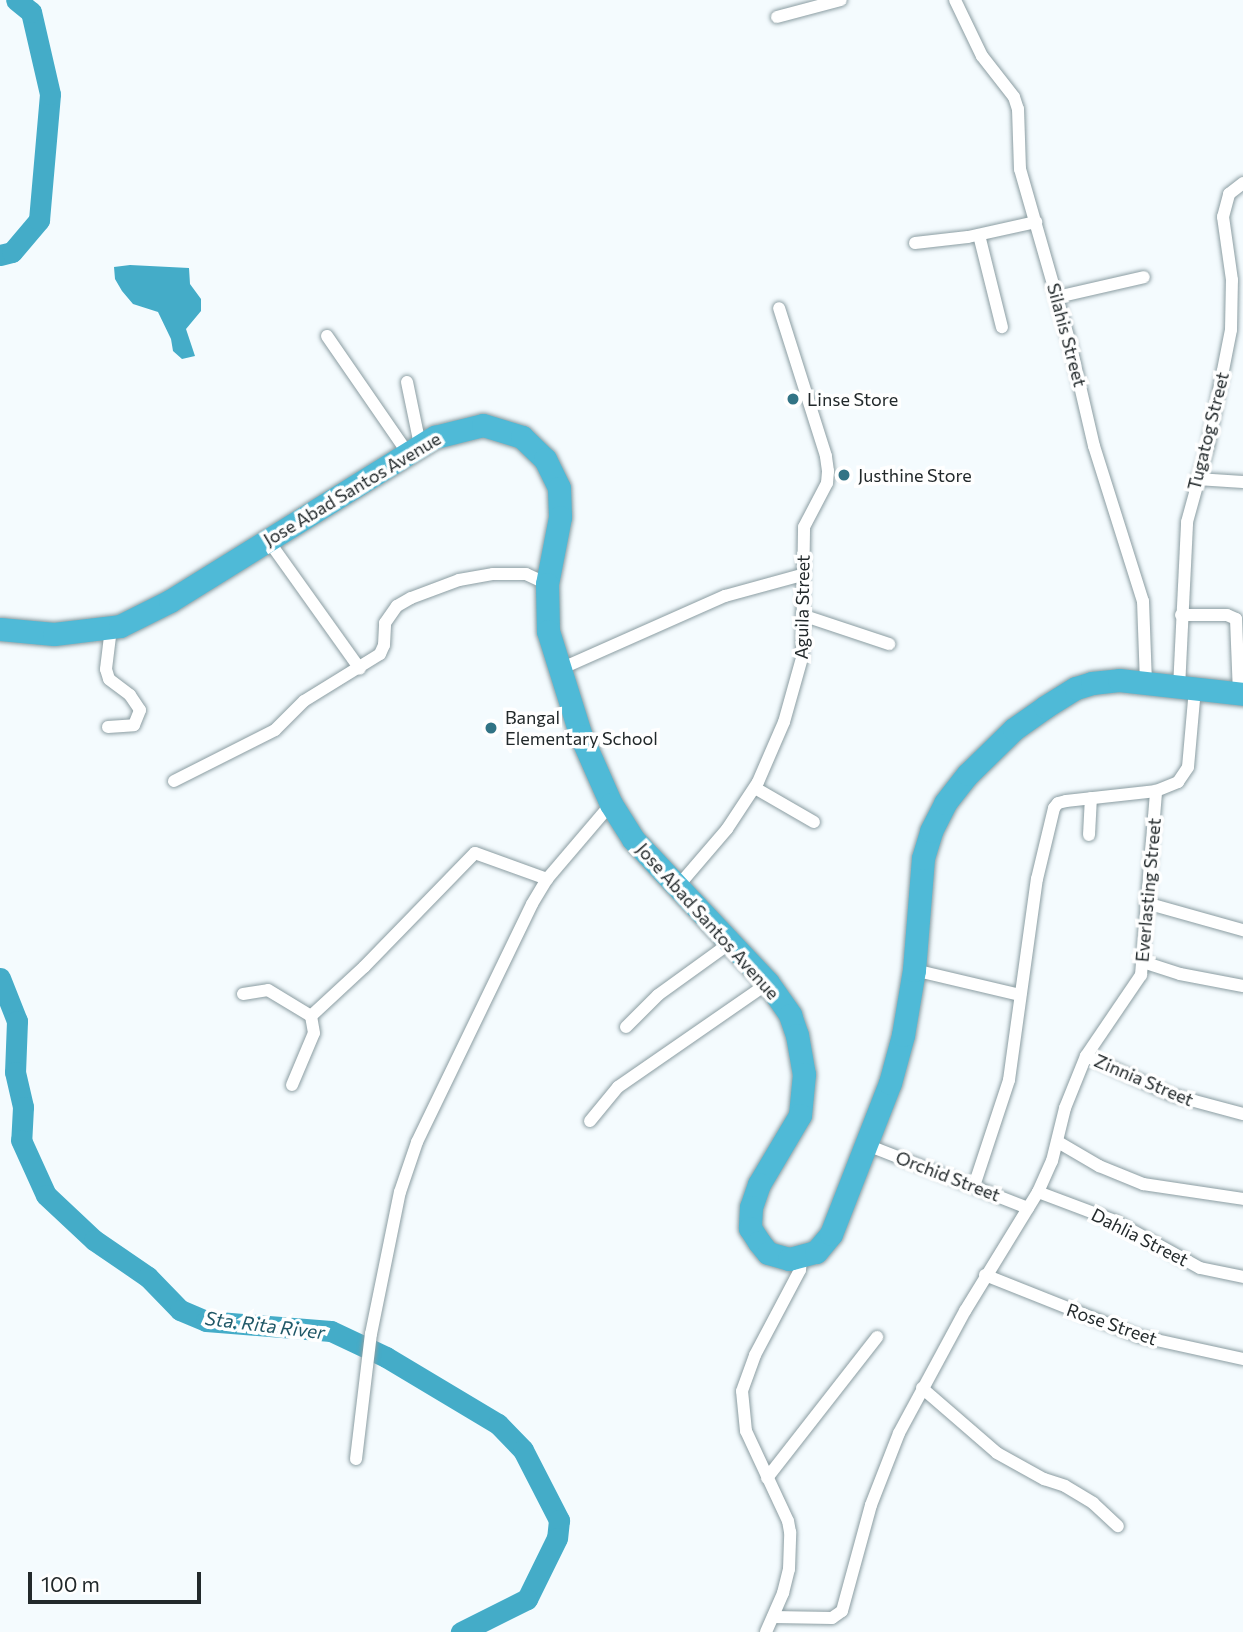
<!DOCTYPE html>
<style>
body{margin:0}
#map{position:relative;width:1243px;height:1632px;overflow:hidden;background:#f4fbfe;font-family:Commissioner,sans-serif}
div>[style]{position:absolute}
.water>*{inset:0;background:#44acc8}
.river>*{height:21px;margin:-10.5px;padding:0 10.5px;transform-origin:10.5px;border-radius:10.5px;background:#44acc8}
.roads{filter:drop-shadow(0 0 2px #8b9da2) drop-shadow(0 0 2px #8b9da2)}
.street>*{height:12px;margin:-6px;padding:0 6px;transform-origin:6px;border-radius:6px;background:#fff}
.highway>*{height:23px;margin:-11.5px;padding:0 11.5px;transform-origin:11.5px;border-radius:11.5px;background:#4fbad7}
.dots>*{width:19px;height:19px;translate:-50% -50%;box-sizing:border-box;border:4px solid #fff;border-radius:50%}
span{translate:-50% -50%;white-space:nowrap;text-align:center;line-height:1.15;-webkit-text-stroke:7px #fff;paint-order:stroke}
.street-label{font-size:18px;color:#22292b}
.poi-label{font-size:18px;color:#22292b}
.left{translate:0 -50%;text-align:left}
.water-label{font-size:19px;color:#205867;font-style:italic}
.scale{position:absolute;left:28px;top:1572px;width:173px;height:32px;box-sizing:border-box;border:4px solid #22292b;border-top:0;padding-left:9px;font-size:21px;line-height:24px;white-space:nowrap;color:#22292b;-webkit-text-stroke:5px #fff;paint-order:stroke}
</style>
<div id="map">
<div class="water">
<div style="clip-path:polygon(130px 265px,189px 268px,190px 284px,201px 299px,201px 311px,186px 329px,195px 356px,182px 359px,173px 351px,171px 339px,158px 312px,133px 304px,122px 291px,115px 279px,114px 267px)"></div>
</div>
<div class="river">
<div style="left:0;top:255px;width:12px;rotate:-14deg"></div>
<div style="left:12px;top:252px;width:42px;rotate:-49.8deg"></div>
<div style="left:39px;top:220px;width:126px;rotate:-85deg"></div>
<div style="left:50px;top:94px;width:84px;rotate:-103deg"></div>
<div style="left:31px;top:12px;width:19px;rotate:-141deg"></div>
<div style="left:0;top:978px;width:46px;rotate:68.4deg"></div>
<div style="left:17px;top:1021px;width:51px;rotate:92.2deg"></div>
<div style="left:15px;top:1072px;width:36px;rotate:77deg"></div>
<div style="left:23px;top:1107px;width:33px;rotate:93deg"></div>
<div style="left:21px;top:1140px;width:60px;rotate:65.6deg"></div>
<div style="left:46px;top:1195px;width:66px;rotate:43.2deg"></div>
<div style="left:94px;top:1240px;width:65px;rotate:34.4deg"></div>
<div style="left:148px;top:1277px;width:46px;rotate:45.9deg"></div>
<div style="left:180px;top:1310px;width:28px;rotate:23deg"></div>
<div style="left:206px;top:1321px;width:125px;rotate:4.6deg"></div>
<div style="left:331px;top:1331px;width:61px;rotate:25.3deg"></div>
<div style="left:386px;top:1357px;width:131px;rotate:30.9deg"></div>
<div style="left:498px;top:1424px;width:36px;rotate:46deg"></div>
<div style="left:523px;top:1450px;width:79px;rotate:62.8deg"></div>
<div style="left:559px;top:1520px;width:18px;rotate:96deg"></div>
<div style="left:557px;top:1538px;width:68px;rotate:116.2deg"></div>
<div style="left:527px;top:1599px;width:74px;rotate:153.4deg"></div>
</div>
<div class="roads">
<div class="street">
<div style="left:955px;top:0;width:62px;rotate:64.3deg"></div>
<div style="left:982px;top:56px;width:52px;rotate:52deg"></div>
<div style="left:1014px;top:97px;width:13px;rotate:72deg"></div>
<div style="left:1018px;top:109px;width:60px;rotate:88.1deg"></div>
<div style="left:1020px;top:169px;width:181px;rotate:74deg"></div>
<div style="left:1070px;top:343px;width:106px;rotate:76.9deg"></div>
<div style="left:1094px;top:446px;width:163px;rotate:72.5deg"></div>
<div style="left:1143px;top:601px;width:83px;rotate:87.9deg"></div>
<div style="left:777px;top:17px;width:66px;rotate:-14.9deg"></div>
<div style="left:979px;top:235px;width:95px;rotate:76deg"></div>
<div style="left:915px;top:243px;width:53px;rotate:-6.5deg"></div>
<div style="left:968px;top:237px;width:70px;rotate:-12.4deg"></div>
<div style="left:1057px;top:297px;width:89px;rotate:-12.9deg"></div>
<div style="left:327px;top:336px;width:141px;rotate:55.4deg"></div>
<div style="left:407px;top:382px;width:64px;rotate:78.3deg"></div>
<div style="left:1197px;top:479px;width:46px;rotate:3.7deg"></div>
<div style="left:268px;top:540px;width:158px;rotate:54.5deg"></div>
<div style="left:802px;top:615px;width:92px;rotate:18.4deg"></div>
<div style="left:1181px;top:615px;width:46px"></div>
<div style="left:1227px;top:615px;width:10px;rotate:24deg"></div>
<div style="left:1236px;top:619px;width:75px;rotate:87.7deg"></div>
<div style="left:558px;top:670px;width:183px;rotate:-23.9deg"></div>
<div style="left:725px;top:596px;width:80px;rotate:-15.3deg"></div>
<div style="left:1179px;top:688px;width:166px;rotate:-87.2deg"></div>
<div style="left:1187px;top:522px;width:79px;rotate:-74.6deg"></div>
<div style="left:1208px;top:446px;width:118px;rotate:-78.8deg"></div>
<div style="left:1231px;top:330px;width:50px;rotate:-88.9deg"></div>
<div style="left:1232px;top:280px;width:64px;rotate:-98.1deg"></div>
<div style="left:1223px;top:217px;width:24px;rotate:-75deg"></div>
<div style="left:1229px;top:194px;width:18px;rotate:-38deg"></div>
<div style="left:108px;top:727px;width:26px;rotate:-4deg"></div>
<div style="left:134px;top:725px;width:16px;rotate:-68deg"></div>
<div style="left:140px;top:710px;width:18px;rotate:-124deg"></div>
<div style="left:130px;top:695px;width:26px;rotate:-143deg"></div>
<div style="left:109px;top:679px;width:10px;rotate:-107deg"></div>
<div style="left:106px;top:669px;width:41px;rotate:-83deg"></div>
<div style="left:174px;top:781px;width:113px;rotate:-26.8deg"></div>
<div style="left:275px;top:730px;width:41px;rotate:-45deg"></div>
<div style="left:304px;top:701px;width:89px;rotate:-31.7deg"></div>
<div style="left:380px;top:654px;width:10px;rotate:-66deg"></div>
<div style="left:384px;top:645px;width:22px;rotate:-87deg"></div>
<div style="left:385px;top:623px;width:21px;rotate:-55deg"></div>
<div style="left:397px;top:606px;width:16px;rotate:-30deg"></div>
<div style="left:411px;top:598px;width:51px;rotate:-20.6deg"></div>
<div style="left:459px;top:580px;width:35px;rotate:-10deg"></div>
<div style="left:493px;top:574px;width:33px"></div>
<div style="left:526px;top:574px;width:23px;rotate:25deg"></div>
<div style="left:755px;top:788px;width:68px;rotate:30deg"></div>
<div style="left:1089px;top:835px;width:37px;rotate:-87deg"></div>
<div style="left:679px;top:885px;width:74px;rotate:-49.4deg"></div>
<div style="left:727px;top:829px;width:56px;rotate:-56.6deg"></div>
<div style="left:758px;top:782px;width:65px;rotate:-66.6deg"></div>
<div style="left:784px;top:722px;width:66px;rotate:-74.3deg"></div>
<div style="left:802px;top:658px;width:131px;rotate:-89.1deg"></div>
<div style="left:804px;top:527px;width:50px;rotate:-62.4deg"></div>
<div style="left:827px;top:483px;width:12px;rotate:-85deg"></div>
<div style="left:828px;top:471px;width:15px;rotate:-98deg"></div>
<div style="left:826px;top:456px;width:155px;rotate:-107.6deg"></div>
<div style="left:1146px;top:903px;width:101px;rotate:15.6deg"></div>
<div style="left:1143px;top:962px;width:39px;rotate:18deg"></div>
<div style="left:1180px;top:974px;width:64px;rotate:10.8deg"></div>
<div style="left:914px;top:970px;width:109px;rotate:13.3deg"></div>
<div style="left:243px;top:994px;width:25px;rotate:-9deg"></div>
<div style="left:268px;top:990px;width:50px;rotate:31.2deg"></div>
<div style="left:626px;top:1027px;width:45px;rotate:-45deg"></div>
<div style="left:658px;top:995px;width:89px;rotate:-35.8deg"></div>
<div style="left:1086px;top:1056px;width:94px;rotate:24.4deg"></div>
<div style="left:1172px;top:1095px;width:73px;rotate:15deg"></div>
<div style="left:292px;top:1085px;width:56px;rotate:-67.1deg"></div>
<div style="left:314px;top:1033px;width:17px;rotate:-100deg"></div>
<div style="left:311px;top:1016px;width:72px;rotate:-42.8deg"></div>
<div style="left:364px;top:967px;width:159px;rotate:-45.8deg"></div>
<div style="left:475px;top:853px;width:77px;rotate:19.9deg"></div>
<div style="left:590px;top:1121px;width:44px;rotate:-50.5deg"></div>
<div style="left:618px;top:1087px;width:183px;rotate:-34.7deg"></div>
<div style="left:1058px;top:1142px;width:48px;rotate:30.3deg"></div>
<div style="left:1099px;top:1166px;width:48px;rotate:22.2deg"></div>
<div style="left:1143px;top:1184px;width:101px;rotate:8.5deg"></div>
<div style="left:867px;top:1145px;width:173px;rotate:21.4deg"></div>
<div style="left:974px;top:1186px;width:112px;rotate:-71.7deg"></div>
<div style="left:1009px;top:1080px;width:203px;rotate:-82.1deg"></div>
<div style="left:1037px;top:879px;width:73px;rotate:-76.5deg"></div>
<div style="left:1054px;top:808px;width:6px;rotate:-51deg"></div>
<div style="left:1058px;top:803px;width:8px;rotate:-14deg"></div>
<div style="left:1066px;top:801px;width:91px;rotate:-6.3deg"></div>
<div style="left:1156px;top:791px;width:24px;rotate:-22deg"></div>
<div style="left:1178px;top:782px;width:18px;rotate:-56deg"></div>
<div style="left:1188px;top:767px;width:78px;rotate:-84.9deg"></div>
<div style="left:1038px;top:1192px;width:82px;rotate:20.6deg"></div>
<div style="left:1115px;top:1221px;width:97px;rotate:28.9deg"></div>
<div style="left:1200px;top:1268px;width:44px;rotate:11.8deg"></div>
<div style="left:985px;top:1275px;width:165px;rotate:21.7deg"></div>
<div style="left:1138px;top:1336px;width:107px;rotate:12.4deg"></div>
<div style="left:922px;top:1388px;width:99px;rotate:40.9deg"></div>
<div style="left:997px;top:1453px;width:54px;rotate:29deg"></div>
<div style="left:1044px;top:1479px;width:22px;rotate:18deg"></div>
<div style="left:1065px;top:1486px;width:33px;rotate:31deg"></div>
<div style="left:1093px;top:1503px;width:34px;rotate:43deg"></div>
<div style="left:356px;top:1459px;width:126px;rotate:-83.2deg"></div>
<div style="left:371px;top:1334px;width:145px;rotate:-78.5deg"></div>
<div style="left:400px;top:1192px;width:53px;rotate:-71.2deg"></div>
<div style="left:417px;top:1142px;width:264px;rotate:-64.2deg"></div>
<div style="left:532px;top:904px;width:29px;rotate:-59deg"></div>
<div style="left:547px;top:879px;width:99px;rotate:-49.5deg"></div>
<div style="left:767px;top:1478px;width:179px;rotate:-52deg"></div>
<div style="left:773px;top:1617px;width:59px;rotate:1deg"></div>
<div style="left:832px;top:1618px;width:12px;rotate:-35deg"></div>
<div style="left:842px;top:1611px;width:110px;rotate:-74.7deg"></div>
<div style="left:871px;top:1505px;width:77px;rotate:-68.7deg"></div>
<div style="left:899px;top:1433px;width:139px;rotate:-61.6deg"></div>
<div style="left:965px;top:1311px;width:140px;rotate:-58.5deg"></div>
<div style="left:1038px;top:1192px;width:34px;rotate:-66deg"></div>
<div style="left:1052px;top:1161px;width:55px;rotate:-76.2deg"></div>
<div style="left:1065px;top:1108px;width:56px;rotate:-68deg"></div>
<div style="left:1086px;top:1056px;width:98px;rotate:-55.8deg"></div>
<div style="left:1141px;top:975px;width:185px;rotate:-85.3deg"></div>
<div style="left:766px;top:1632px;width:43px;rotate:-66.4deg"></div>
<div style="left:783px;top:1593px;width:25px;rotate:-76deg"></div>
<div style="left:789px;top:1569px;width:37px;rotate:-88deg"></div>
<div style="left:790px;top:1532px;width:11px;rotate:-100deg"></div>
<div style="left:788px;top:1521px;width:99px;rotate:-115deg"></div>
<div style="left:746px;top:1431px;width:40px;rotate:-95.7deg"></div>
<div style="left:742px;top:1391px;width:38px;rotate:-70deg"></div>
<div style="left:755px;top:1355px;width:96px;rotate:-62.1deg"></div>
<div style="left:800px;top:1270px;width:12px;rotate:-85deg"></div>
</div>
<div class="highway">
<div style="left:0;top:629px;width:54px;rotate:5.3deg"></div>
<div style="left:54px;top:634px;width:66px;rotate:-6.9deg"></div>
<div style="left:120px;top:626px;width:56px;rotate:-26.6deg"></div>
<div style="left:170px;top:601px;width:312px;rotate:-31.8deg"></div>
<div style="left:435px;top:437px;width:49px;rotate:-14deg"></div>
<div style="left:483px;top:425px;width:41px;rotate:17.1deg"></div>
<div style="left:522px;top:437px;width:32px;rotate:44deg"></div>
<div style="left:545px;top:459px;width:32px;rotate:64deg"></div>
<div style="left:559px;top:488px;width:29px;rotate:88deg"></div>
<div style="left:560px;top:517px;width:68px;rotate:101deg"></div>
<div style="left:547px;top:584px;width:47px;rotate:88.8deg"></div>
<div style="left:548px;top:631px;width:110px;rotate:72.6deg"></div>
<div style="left:581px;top:736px;width:74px;rotate:66.2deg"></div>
<div style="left:611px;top:804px;width:41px;rotate:57.8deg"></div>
<div style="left:633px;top:839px;width:197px;rotate:46.8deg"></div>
<div style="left:768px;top:983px;width:39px;rotate:55deg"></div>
<div style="left:790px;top:1015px;width:21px;rotate:71deg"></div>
<div style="left:797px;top:1035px;width:40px;rotate:80deg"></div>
<div style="left:804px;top:1074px;width:41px;rotate:95.6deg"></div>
<div style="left:800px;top:1115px;width:80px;rotate:120.7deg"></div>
<div style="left:759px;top:1184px;width:24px;rotate:109deg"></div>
<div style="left:751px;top:1207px;width:21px;rotate:93deg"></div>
<div style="left:750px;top:1228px;width:17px;rotate:57deg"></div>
<div style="left:759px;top:1242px;width:14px;rotate:51deg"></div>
<div style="left:768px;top:1253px;width:22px;rotate:16deg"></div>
<div style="left:789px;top:1259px;width:28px;rotate:-15deg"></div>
<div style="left:816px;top:1252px;width:23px;rotate:-50deg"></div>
<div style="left:831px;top:1234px;width:162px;rotate:-68.7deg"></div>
<div style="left:890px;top:1083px;width:50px;rotate:-74.8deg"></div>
<div style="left:903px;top:1035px;width:66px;rotate:-80.4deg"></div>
<div style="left:914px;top:970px;width:112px;rotate:-85.4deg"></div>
<div style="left:923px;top:858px;width:28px;rotate:-73deg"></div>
<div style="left:931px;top:831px;width:31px;rotate:-63deg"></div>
<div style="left:945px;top:803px;width:37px;rotate:-52deg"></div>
<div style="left:968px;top:774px;width:64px;rotate:-44.4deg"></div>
<div style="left:1014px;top:729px;width:38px;rotate:-35deg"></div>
<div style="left:1045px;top:707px;width:36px;rotate:-32deg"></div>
<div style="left:1076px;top:688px;width:17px;rotate:-17deg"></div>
<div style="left:1092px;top:683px;width:27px;rotate:-6deg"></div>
<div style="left:1119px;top:680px;width:125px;rotate:6.4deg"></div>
</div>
</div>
<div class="dots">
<div style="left:793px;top:399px;background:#317385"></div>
<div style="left:844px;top:475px;background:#317385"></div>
<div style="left:491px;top:728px;background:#317385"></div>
</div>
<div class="street-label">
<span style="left:1067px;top:335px;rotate:75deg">Silahis Street</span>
<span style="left:1208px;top:431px;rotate:-76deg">Tugatog Street</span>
<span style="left:352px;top:489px;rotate:-31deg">Jose Abad Santos Avenue</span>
<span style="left:802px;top:607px;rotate:-89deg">Aguila Street</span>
<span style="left:1148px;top:890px;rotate:-85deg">Everlasting Street</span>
<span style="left:708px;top:921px;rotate:48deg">Jose Abad Santos Avenue</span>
<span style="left:1144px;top:1080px;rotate:23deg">Zinnia Street</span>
<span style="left:948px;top:1176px;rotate:21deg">Orchid Street</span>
<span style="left:1140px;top:1237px;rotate:27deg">Dahlia Street</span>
<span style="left:1112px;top:1324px;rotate:19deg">Rose Street</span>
</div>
<div class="poi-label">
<span class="left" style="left:807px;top:399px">Linse Store</span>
<span class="left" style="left:858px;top:475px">Justhine Store</span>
<span class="left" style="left:505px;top:728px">Bangal<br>Elementary School</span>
</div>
<div class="water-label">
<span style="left:265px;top:1325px;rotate:7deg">Sta. Rita River</span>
</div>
<div class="scale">100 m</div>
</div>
